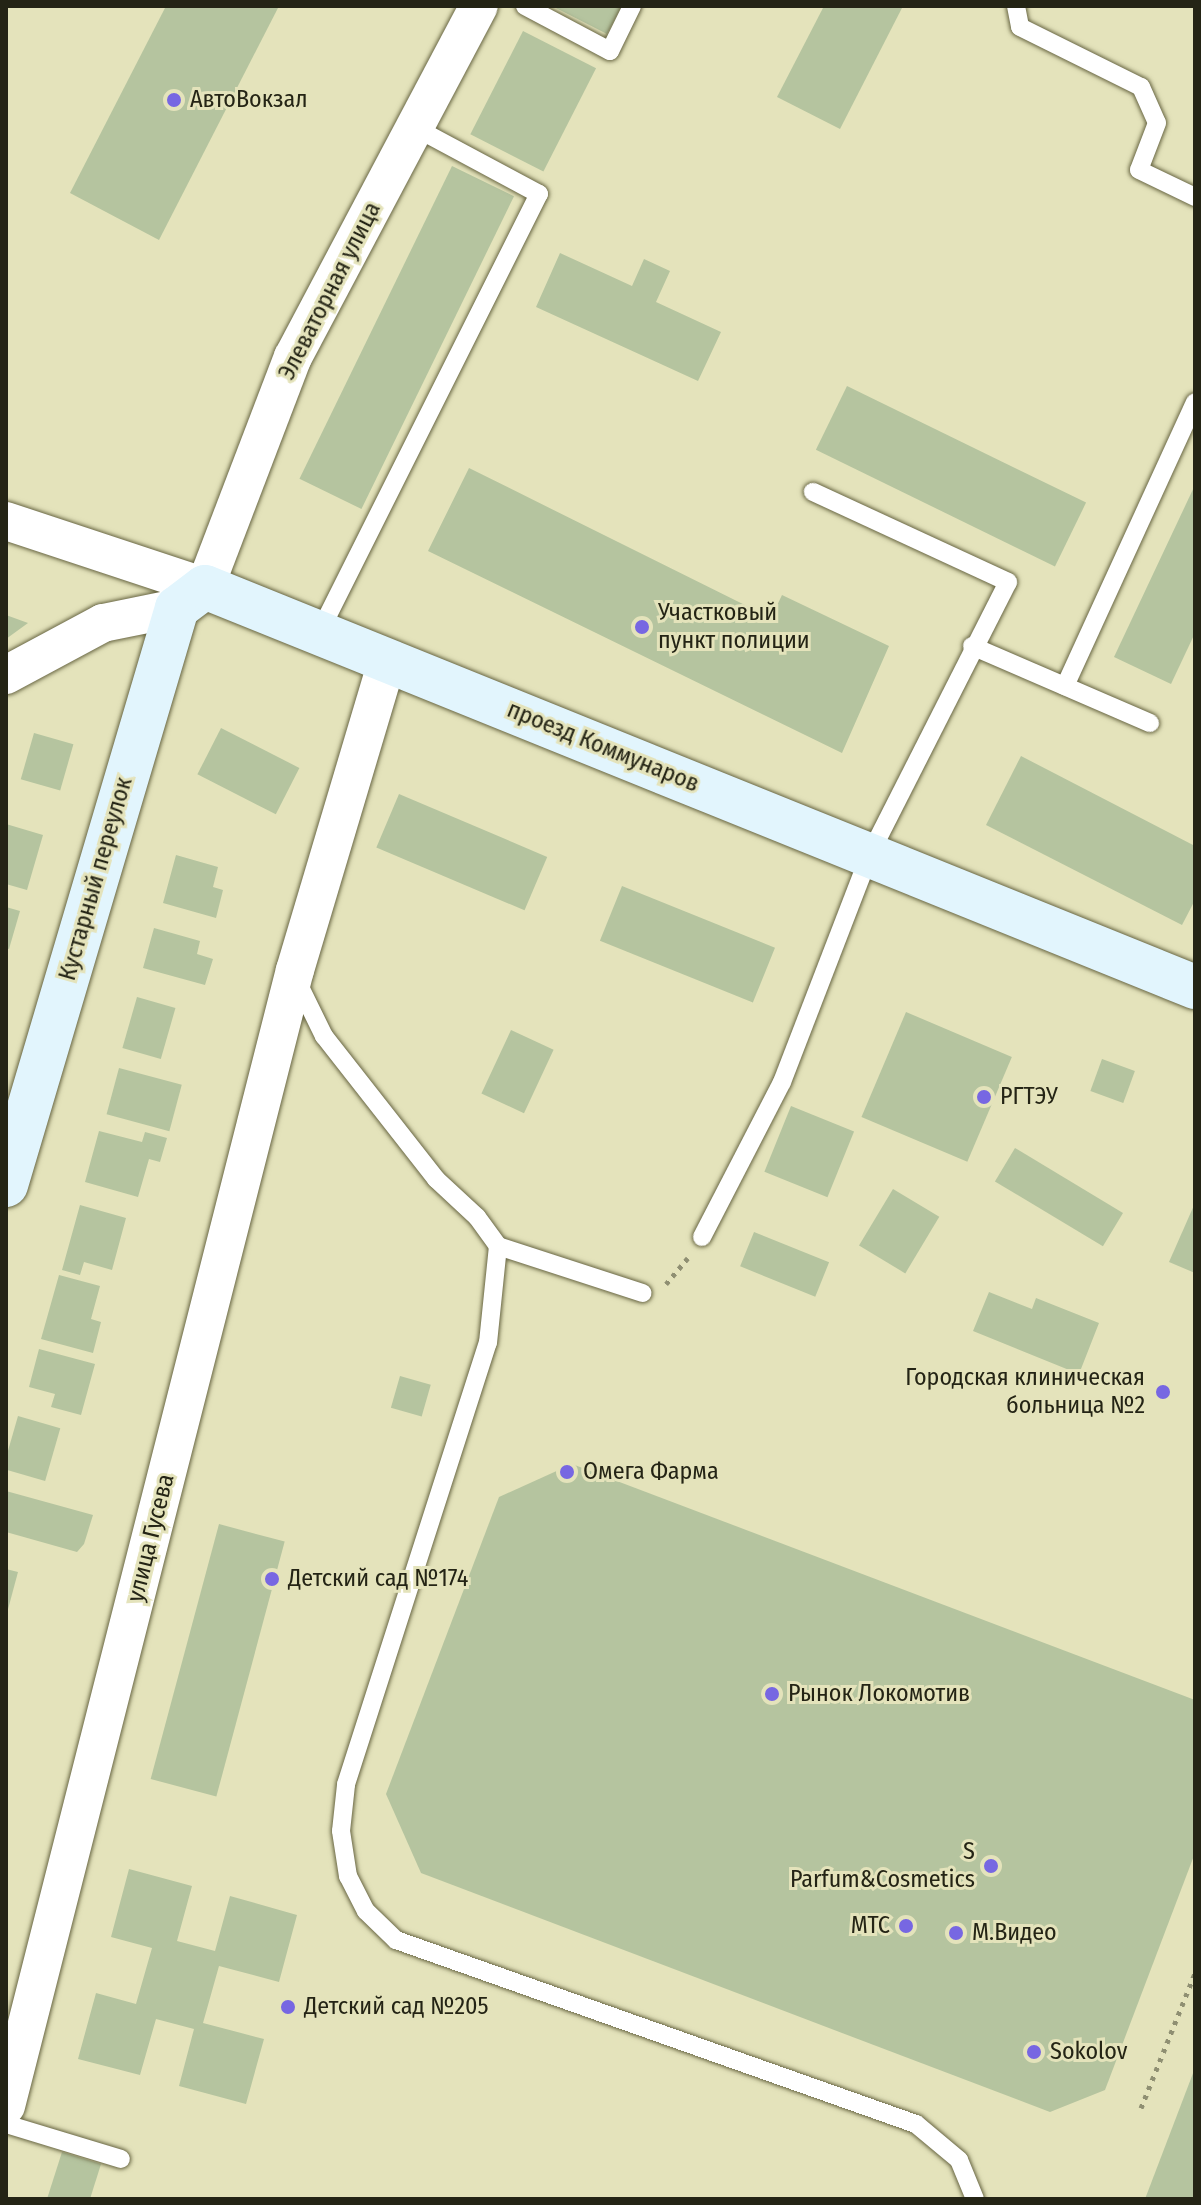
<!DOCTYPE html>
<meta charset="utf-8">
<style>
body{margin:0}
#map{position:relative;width:1201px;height:2205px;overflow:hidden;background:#e4e3bb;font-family:"Fira Sans Condensed",sans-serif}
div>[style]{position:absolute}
.building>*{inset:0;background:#b5c49f;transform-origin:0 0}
.path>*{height:5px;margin-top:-2.5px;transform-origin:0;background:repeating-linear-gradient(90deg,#8f8f72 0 4px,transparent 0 10px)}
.roads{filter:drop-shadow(0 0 2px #686643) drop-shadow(0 0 2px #686643)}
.lane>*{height:18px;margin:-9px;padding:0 9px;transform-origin:9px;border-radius:9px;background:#fff}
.street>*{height:38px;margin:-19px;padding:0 19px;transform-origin:19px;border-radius:19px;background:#fff}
.secondary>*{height:44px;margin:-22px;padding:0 22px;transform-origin:22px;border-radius:22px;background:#e2f5fd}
.dots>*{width:22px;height:22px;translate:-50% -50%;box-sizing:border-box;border:4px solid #e4e3bb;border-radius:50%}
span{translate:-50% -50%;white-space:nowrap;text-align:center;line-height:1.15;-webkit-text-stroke:6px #e4e3bb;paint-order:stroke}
.poi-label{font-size:24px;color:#242415}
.left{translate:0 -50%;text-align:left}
.right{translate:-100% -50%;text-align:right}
.street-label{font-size:24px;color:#242415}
.frame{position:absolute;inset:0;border:8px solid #242415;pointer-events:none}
</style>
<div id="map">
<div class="building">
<div style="clip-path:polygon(166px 6px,279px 6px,159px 240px,70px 193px)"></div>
<div style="clip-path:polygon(552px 6px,622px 6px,607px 34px)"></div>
<div style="clip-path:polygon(824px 6px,903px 6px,840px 129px,777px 97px)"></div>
<div style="left:523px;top:31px;width:82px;height:116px;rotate:27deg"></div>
<div style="left:452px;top:166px;width:69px;height:348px;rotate:26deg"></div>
<div style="clip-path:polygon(560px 253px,632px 286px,644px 259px,670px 271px,656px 302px,721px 332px,698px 381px,536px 307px)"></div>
<div style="left:847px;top:386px;width:266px;height:71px;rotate:26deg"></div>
<div style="clip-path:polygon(469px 468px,771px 618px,782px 595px,889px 646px,842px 753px,428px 551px)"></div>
<div style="clip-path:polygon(1195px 485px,1195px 633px,1171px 684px,1114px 657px)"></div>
<div style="clip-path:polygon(6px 615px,28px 623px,6px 639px)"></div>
<div style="left:221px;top:728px;width:88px;height:52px;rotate:27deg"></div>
<div style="left:34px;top:733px;width:41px;height:48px;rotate:16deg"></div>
<div style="clip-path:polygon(1021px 756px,1195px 846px,1195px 900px,1182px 925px,986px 825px)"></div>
<div style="left:399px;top:794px;width:161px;height:58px;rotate:23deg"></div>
<div style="clip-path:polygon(6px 824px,43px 835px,27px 890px,6px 884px)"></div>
<div style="clip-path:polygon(176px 855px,218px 867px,213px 887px,223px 890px,216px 918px,163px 903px)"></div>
<div style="left:622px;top:886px;width:165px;height:59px;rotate:22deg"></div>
<div style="clip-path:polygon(6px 907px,20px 911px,9px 949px,6px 948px)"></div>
<div style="clip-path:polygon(154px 928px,200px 941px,197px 954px,213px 959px,205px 985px,143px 968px)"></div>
<div style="left:137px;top:997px;width:40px;height:53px;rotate:16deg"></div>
<div style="left:906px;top:1012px;width:115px;height:114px;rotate:23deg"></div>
<div style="left:511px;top:1030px;width:47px;height:70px;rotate:25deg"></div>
<div style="left:1102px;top:1059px;width:35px;height:34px;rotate:20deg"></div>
<div style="left:119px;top:1068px;width:65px;height:48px;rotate:15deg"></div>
<div style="left:791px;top:1106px;width:68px;height:71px;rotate:22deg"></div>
<div style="clip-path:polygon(99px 1131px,142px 1142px,145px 1132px,167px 1138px,160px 1162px,149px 1159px,138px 1197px,85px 1182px)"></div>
<div style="left:1015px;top:1148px;width:126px;height:39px;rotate:31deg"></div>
<div style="left:893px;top:1189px;width:54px;height:66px;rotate:31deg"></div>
<div style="clip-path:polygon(1195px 1203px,1195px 1273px,1169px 1262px)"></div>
<div style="clip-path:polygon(80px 1205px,126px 1218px,112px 1270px,84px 1262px,80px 1275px,62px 1270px)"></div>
<div style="left:754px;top:1232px;width:81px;height:37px;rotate:22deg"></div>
<div style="clip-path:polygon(59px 1275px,100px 1286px,91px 1319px,101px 1322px,93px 1353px,41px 1339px)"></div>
<div style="clip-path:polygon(989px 1292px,1032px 1309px,1036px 1298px,1099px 1323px,1079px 1374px,973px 1331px)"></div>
<div style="clip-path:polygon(39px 1349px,95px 1364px,81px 1415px,51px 1407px,55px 1394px,29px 1387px)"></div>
<div style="left:400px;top:1376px;width:32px;height:33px;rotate:16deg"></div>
<div style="left:18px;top:1416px;width:44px;height:55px;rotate:16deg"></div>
<div style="clip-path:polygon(572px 1464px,1195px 1700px,1195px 1853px,1105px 2090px,1050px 2112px,421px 1873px,386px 1794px,499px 1497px)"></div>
<div style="clip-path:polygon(6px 1491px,93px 1515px,84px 1544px,77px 1552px,6px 1532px)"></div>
<div style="left:219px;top:1524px;width:68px;height:264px;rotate:15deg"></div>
<div style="clip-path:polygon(6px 1569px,18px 1572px,7px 1613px,6px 1613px)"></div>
<div style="clip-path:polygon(129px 1869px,192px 1886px,177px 1941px,215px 1951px,230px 1896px,297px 1915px,279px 1982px,219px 1966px,203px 2023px,264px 2039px,246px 2104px,179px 2086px,194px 2029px,156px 2019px,140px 2075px,78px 2059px,96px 1993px,136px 2004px,152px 1948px,111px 1937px)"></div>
<div style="clip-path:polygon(1195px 2068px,1195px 2199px,1145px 2199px)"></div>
<div style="clip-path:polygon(62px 2152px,101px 2164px,90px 2199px,47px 2199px)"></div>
</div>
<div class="path">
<div style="left:666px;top:1284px;width:34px;rotate:-50deg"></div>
<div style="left:1141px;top:2108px;width:145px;rotate:-68.2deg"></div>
</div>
<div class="roads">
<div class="lane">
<div style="left:525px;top:6px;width:96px;rotate:27.9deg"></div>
<div style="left:610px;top:51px;width:50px;rotate:-63.9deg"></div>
<div style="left:1016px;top:6px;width:21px;rotate:79deg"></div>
<div style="left:1020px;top:27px;width:135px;rotate:26.4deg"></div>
<div style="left:1141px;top:87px;width:39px;rotate:66deg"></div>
<div style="left:1157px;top:123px;width:50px;rotate:111deg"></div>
<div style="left:1139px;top:170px;width:62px;rotate:25.7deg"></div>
<div style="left:320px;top:631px;width:489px;rotate:-63.4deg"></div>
<div style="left:539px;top:194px;width:142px;rotate:-151.8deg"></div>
<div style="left:972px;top:646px;width:194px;rotate:23.4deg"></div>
<div style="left:1065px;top:686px;width:312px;rotate:-65.4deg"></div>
<div style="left:299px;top:985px;width:57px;rotate:63.9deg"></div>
<div style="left:324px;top:1036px;width:182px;rotate:51.9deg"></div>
<div style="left:436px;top:1179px;width:56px;rotate:42.8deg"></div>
<div style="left:477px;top:1217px;width:36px;rotate:54deg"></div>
<div style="left:498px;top:1246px;width:152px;rotate:18deg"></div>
<div style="left:702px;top:1237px;width:174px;rotate:-62.7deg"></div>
<div style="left:782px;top:1082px;width:242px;rotate:-68.9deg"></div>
<div style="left:869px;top:856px;width:307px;rotate:-63.1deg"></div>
<div style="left:1008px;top:582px;width:215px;rotate:-155.2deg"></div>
<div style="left:498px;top:1246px;width:97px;rotate:95.9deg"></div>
<div style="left:488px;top:1342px;width:465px;rotate:107.8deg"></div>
<div style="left:346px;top:1785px;width:46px;rotate:96.2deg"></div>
<div style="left:341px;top:1831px;width:46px;rotate:81.2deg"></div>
<div style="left:348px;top:1876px;width:39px;rotate:63deg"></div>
<div style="left:366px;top:1911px;width:42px;rotate:44deg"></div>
<div style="left:396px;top:1940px;width:552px;rotate:19.49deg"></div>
<div style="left:916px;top:2124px;width:56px;rotate:39.9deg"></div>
<div style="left:959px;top:2160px;width:42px;rotate:67.7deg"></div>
<div style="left:6px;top:2124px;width:120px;rotate:16.9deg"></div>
</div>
<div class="street">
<div style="left:6px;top:521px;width:210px;rotate:18.3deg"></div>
<div style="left:205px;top:587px;width:246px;rotate:-69.1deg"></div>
<div style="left:293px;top:357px;width:397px;rotate:-62.1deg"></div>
<div style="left:6px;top:675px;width:110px;rotate:-28.2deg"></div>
<div style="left:103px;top:623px;width:76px;rotate:-11.5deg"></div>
<div style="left:6px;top:2106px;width:1172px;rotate:-75.73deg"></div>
<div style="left:295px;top:970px;width:325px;rotate:-73.4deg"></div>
</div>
<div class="secondary">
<div style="left:6px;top:1185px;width:602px;rotate:-73.49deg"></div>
<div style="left:177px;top:608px;width:35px;rotate:-37deg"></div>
<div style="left:205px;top:587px;width:1068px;rotate:22deg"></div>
</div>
</div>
<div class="dots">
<div style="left:174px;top:100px;background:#7767e2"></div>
<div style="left:642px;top:627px;background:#7767e2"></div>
<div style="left:984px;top:1097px;background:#7767e2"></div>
<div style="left:1163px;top:1392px;background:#7767e2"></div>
<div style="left:567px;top:1472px;background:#7767e2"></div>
<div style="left:272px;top:1579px;background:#7767e2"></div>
<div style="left:772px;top:1694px;background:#7767e2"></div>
<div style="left:991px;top:1866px;background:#7767e2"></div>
<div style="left:906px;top:1926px;background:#7767e2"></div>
<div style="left:956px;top:1933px;background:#7767e2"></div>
<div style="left:288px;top:2007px;background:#7767e2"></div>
<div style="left:1034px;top:2052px;background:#7767e2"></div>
</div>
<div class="poi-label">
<span class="left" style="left:190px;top:100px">АвтоВокзал</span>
<span class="left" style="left:658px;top:627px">Участковый<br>пункт полиции</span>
<span class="left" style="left:1000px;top:1097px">РГТЭУ</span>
<span class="right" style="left:1145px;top:1392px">Городская клиническая<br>больница №2</span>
<span class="left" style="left:583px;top:1472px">Омега Фарма</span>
<span class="left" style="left:288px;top:1579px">Детский сад №174</span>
<span class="left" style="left:788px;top:1694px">Рынок Локомотив</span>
<span class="right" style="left:975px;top:1866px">S<br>Parfum&amp;Cosmetics</span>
<span class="right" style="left:890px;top:1926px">МТС</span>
<span class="left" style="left:972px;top:1933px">М.Видео</span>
<span class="left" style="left:304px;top:2007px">Детский сад №205</span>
<span class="left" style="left:1050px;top:2052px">Sokolov</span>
</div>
<div class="street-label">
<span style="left:330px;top:291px;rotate:-63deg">Элеваторная улица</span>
<span style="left:603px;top:747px;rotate:22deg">проезд Коммунаров</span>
<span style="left:96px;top:879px;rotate:-74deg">Кустарный переулок</span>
<span style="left:151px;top:1538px;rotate:-76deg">улица Гусева</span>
</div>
<div class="frame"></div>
</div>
